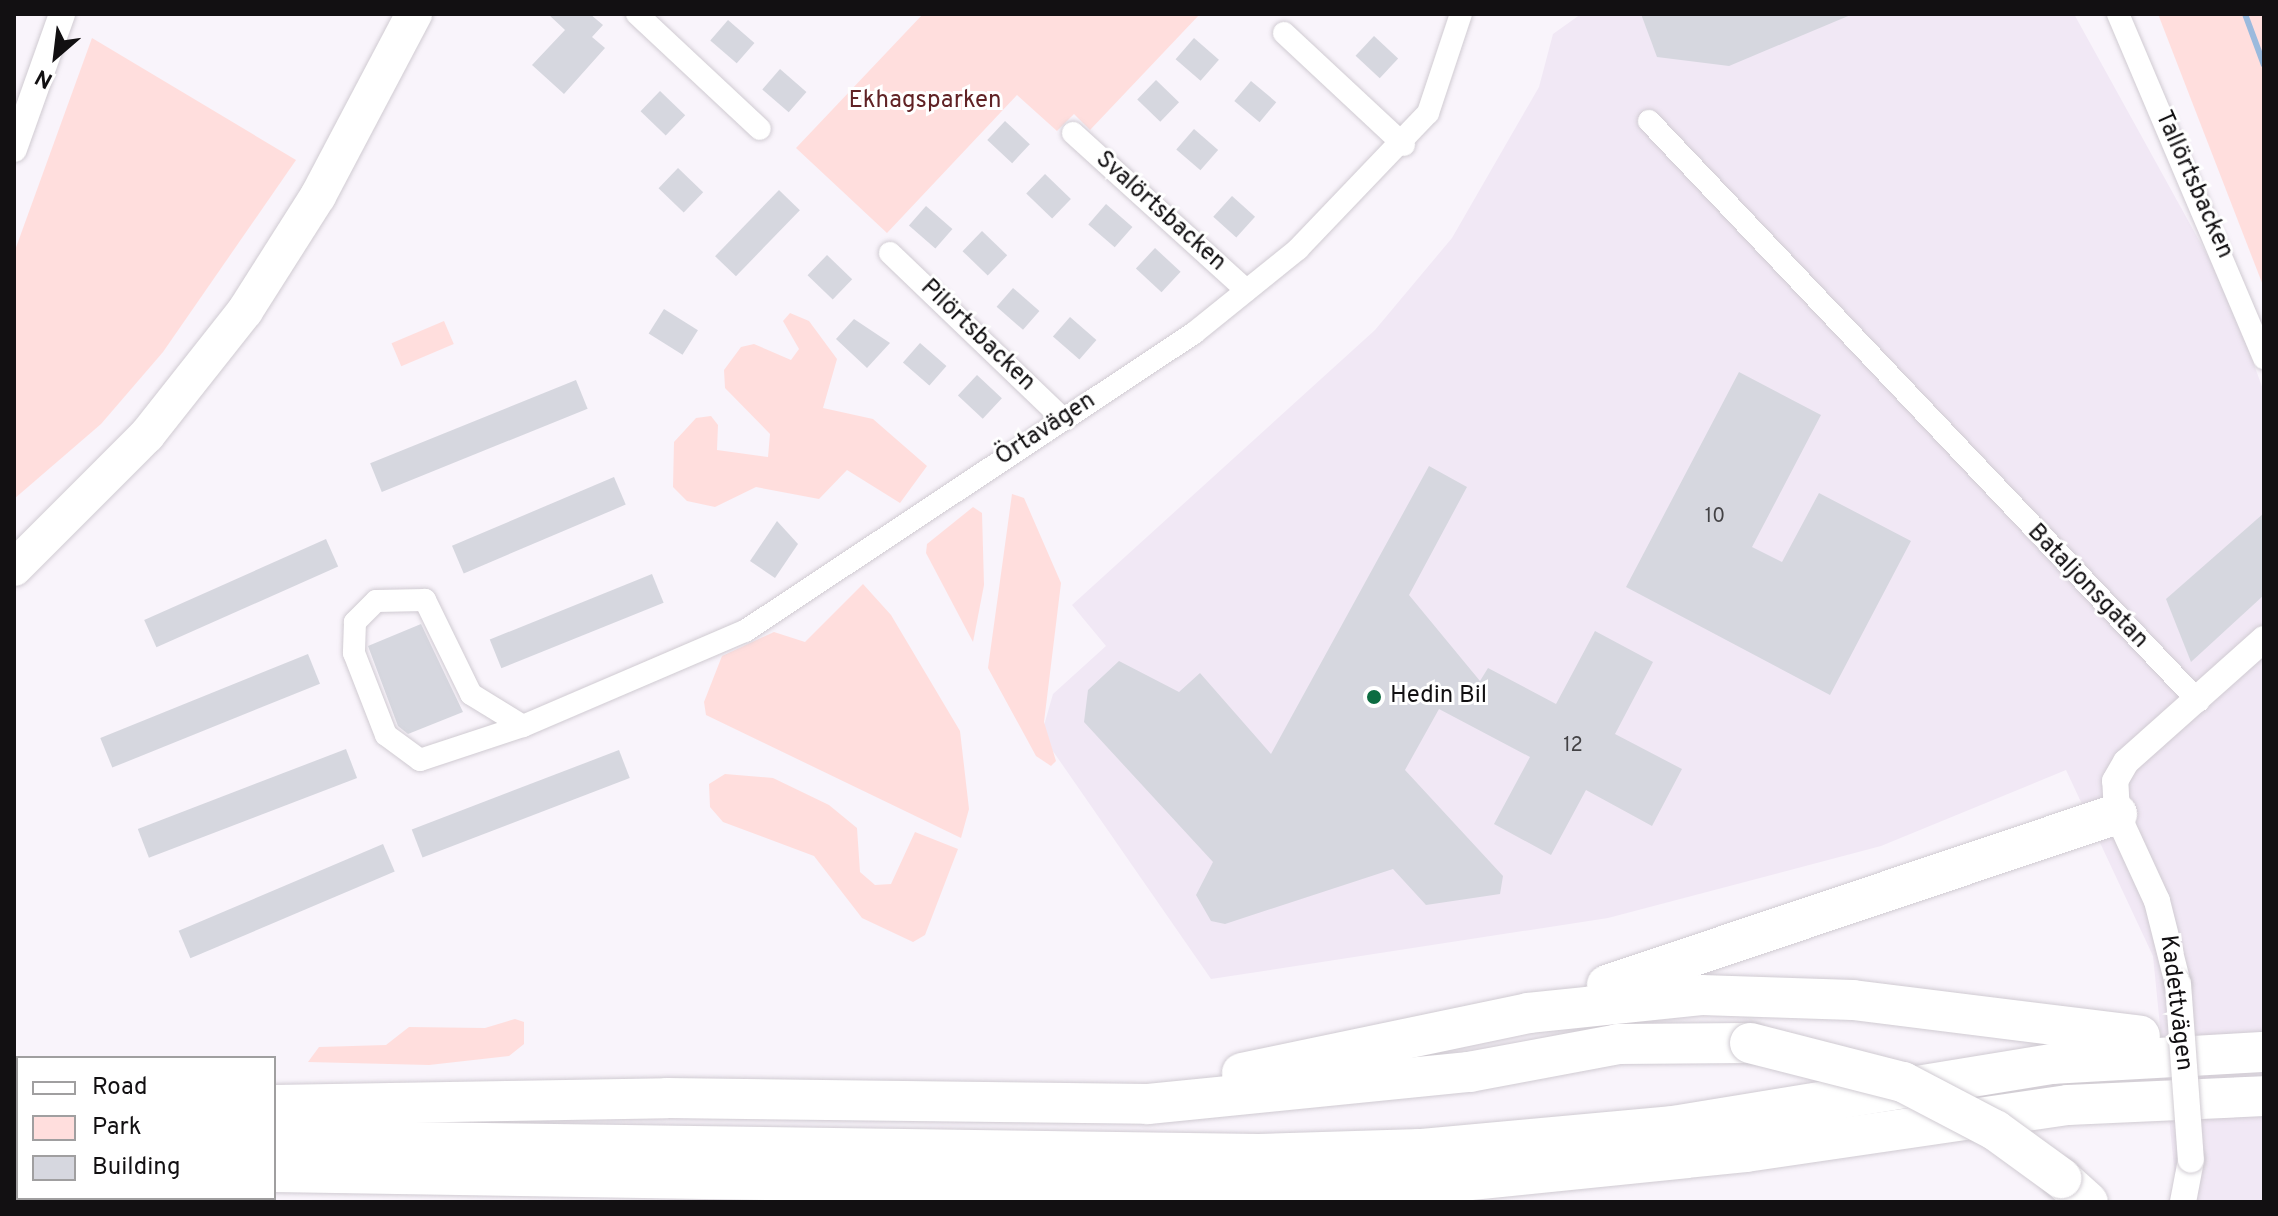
<!DOCTYPE html>
<meta charset="utf-8">
<style>
body{margin:0}
#map{position:relative;width:2278px;height:1216px;overflow:hidden;background:#f9f4fb;font-family:Overpass,sans-serif}
div>[style]{position:absolute}
.built>*{inset:0;background:#f1e8f5}
.green>*{inset:0;background:#ffdedd;transform-origin:0 0}
.stream>*{height:6px;margin:-3px;padding:0 3px;transform-origin:3px;border-radius:3px;background:#9bbadd}
.building>*{inset:0;background:#d6d7df;transform-origin:0 0}
.roads{filter:drop-shadow(0 0 2px #d0cbd2) drop-shadow(0 0 2px #d0cbd2)}
.minor>*{height:22px;margin:-11px;padding:0 11px;transform-origin:11px;border-radius:11px;background:#fff}
.tertiary>*{height:26px;margin:-13px;padding:0 13px;transform-origin:13px;border-radius:13px;background:#fff}
.trunk>*{height:36px;margin:-18px;padding:0 18px;transform-origin:18px;border-radius:18px;background:#fff}
.motorway>*{height:40px;margin:-20px;padding:0 20px;transform-origin:20px;border-radius:20px;background:#fff}
.bridges{filter:drop-shadow(0 0 2px #d0cbd2) drop-shadow(0 0 2px #d0cbd2)}
.tertiary-bridge>*{height:26px;margin:-13px;padding:0 13px;transform-origin:13px;border-radius:13px;background:#fff}
.motorway-bridge>*{height:40px;margin:-20px;padding:0 20px;transform-origin:20px;border-radius:20px;background:#fff}
.dots>*{width:22px;height:22px;translate:-50% -50%;box-sizing:border-box;border:4px solid #fff;border-radius:50%}
span{translate:-50% -50%;white-space:nowrap;text-align:center;line-height:1.15;-webkit-text-stroke:6px #fff;paint-order:stroke}
.number-label{font-size:20px;color:#434245}
.number-label span{-webkit-text-stroke-width:0}
.park-label{font-size:24px;color:#602225}
.street-label{font-size:24px;color:#121012}
.poi-label{font-size:24px;color:#121012}
.left{translate:0 -50%;text-align:left}
.frame{position:absolute;inset:0;border:16px solid #121012;pointer-events:none}
.legend{position:absolute;left:16px;top:1056px;width:260px;height:144px;box-sizing:border-box;background:#fff;border:2px solid #a09fa0;margin:0;padding:10px 14px;list-style:none;font-size:24px;color:#121012}
.legend li{display:flex;align-items:center;gap:16px;height:40px}
.legend b{width:40px;border:2px solid #a09fa0}
.north{position:absolute;left:16px;top:16px;width:80px;height:80px;-webkit-text-stroke:6px #fff;paint-order:stroke;rotate:208deg;font-size:22px;font-weight:700;line-height:32px;text-align:center;color:#121012}
.north::after{content:'';display:block;margin:auto;width:28px;height:36px;background:#121012;clip-path:polygon(50% 0,100% 100%,50% 72%,0 100%)}
</style>
<div id="map">
<div class="built">
<div style="clip-path:polygon(1581px 14px,2074px 14px,2227px 291px,2264px 392px,2264px 1202px,2168px 1202px,2175px 1177px,2153px 956px,2066px 770px,1881px 846px,1608px 918px,1211px 979px,1048px 744px,1043px 729px,1053px 694px,1106px 646px,1072px 605px,1375px 330px,1452px 238px,1539px 87px,1553px 34px)"></div>
</div>
<div class="green">
<div style="clip-path:polygon(923px 14px,1200px 14px,1090px 130px,1074px 114px,1057px 131px,1017px 95px,887px 233px,796px 148px)"></div>
<div style="clip-path:polygon(2158px 14px,2264px 14px,2264px 288px)"></div>
<div style="clip-path:polygon(92px 38px,296px 160px,163px 352px,101px 424px,14px 499px,14px 253px)"></div>
<div style="clip-path:polygon(790px 313px,809px 321px,837px 359px,823px 408px,873px 419px,927px 466px,900px 503px,847px 470px,819px 499px,756px 487px,715px 507px,687px 501px,673px 487px,674px 442px,696px 418px,711px 416px,718px 425px,717px 450px,768px 457px,770px 434px,725px 388px,724px 370px,741px 347px,754px 344px,791px 360px,799px 349px,783px 321px)"></div>
<div style="left:444px;top:321px;width:25px;height:57px;rotate:67deg"></div>
<div style="clip-path:polygon(1012px 494px,1024px 498px,1061px 583px,1044px 722px,1056px 761px,1051px 766px,1036px 756px,988px 668px)"></div>
<div style="clip-path:polygon(973px 507px,982px 513px,984px 585px,973px 642px,926px 553px,927px 544px)"></div>
<div style="clip-path:polygon(863px 584px,891px 615px,960px 731px,969px 809px,961px 838px,706px 715px,704px 702px,722px 656px,774px 632px,805px 642px)"></div>
<div style="clip-path:polygon(725px 774px,773px 778px,829px 805px,857px 828px,860px 872px,875px 885px,891px 884px,915px 832px,958px 849px,925px 935px,913px 942px,862px 918px,814px 856px,723px 822px,710px 807px,709px 784px)"></div>
<div style="clip-path:polygon(515px 1019px,524px 1022px,524px 1044px,509px 1056px,429px 1065px,308px 1062px,319px 1047px,386px 1045px,409px 1027px,485px 1028px)"></div>
</div>
<div class="stream">
<div style="left:2245px;top:14px;width:54px;rotate:69.6deg"></div>
</div>
<div class="building">
<div style="clip-path:polygon(548px 14px,590px 14px,603px 25px,592px 37px,605px 48px,564px 94px,532px 65px,565px 30px)"></div>
<div style="clip-path:polygon(1641px 14px,1853px 14px,1729px 66px,1657px 57px)"></div>
<div style="left:728px;top:20px;width:35px;height:27px;rotate:41deg"></div>
<div style="left:1374px;top:36px;width:33px;height:27px;rotate:43deg"></div>
<div style="left:1194px;top:38px;width:33px;height:28px;rotate:41deg"></div>
<div style="left:780px;top:69px;width:35px;height:27px;rotate:41deg"></div>
<div style="left:1156px;top:80px;width:32px;height:27px;rotate:44deg"></div>
<div style="left:1251px;top:81px;width:33px;height:26px;rotate:40deg"></div>
<div style="left:660px;top:91px;width:35px;height:28px;rotate:44deg"></div>
<div style="left:1005px;top:121px;width:34px;height:26px;rotate:43deg"></div>
<div style="left:1194px;top:129px;width:32px;height:27px;rotate:41deg"></div>
<div style="left:678px;top:168px;width:35px;height:28px;rotate:44deg"></div>
<div style="left:1045px;top:174px;width:36px;height:27px;rotate:44deg"></div>
<div style="left:779px;top:190px;width:29px;height:92px;rotate:44deg"></div>
<div style="left:1232px;top:196px;width:31px;height:28px;rotate:42deg"></div>
<div style="left:1106px;top:204px;width:35px;height:27px;rotate:41deg"></div>
<div style="left:926px;top:206px;width:35px;height:26px;rotate:41deg"></div>
<div style="left:982px;top:231px;width:35px;height:28px;rotate:44deg"></div>
<div style="left:1155px;top:248px;width:35px;height:28px;rotate:43deg"></div>
<div style="left:827px;top:255px;width:35px;height:28px;rotate:44deg"></div>
<div style="left:1013px;top:288px;width:35px;height:25px;rotate:41deg"></div>
<div style="left:664px;top:309px;width:40px;height:29px;rotate:32deg"></div>
<div style="left:1070px;top:317px;width:35px;height:26px;rotate:41deg"></div>
<div style="clip-path:polygon(854px 319px,890px 343px,867px 368px,836px 339px)"></div>
<div style="left:920px;top:343px;width:35px;height:26px;rotate:41deg"></div>
<div style="clip-path:polygon(1739px 372px,1821px 415px,1752px 547px,1782px 562px,1819px 493px,1911px 541px,1830px 695px,1626px 587px)"></div>
<div style="left:977px;top:375px;width:34px;height:28px;rotate:43deg"></div>
<div style="left:576px;top:380px;width:31px;height:222px;rotate:68deg"></div>
<div style="clip-path:polygon(1429px 466px,1467px 487px,1409px 595px,1480px 681px,1488px 668px,1556px 704px,1595px 631px,1653px 662px,1615px 734px,1682px 769px,1652px 826px,1586px 790px,1551px 855px,1494px 824px,1530px 757px,1439px 709px,1405px 770px,1503px 876px,1500px 894px,1426px 905px,1393px 869px,1225px 924px,1211px 921px,1196px 895px,1213px 862px,1084px 722px,1088px 690px,1119px 661px,1179px 692px,1200px 673px,1271px 754px)"></div>
<div style="left:614px;top:477px;width:30px;height:176px;rotate:67deg"></div>
<div style="clip-path:polygon(2264px 513px,2264px 595px,2191px 662px,2166px 599px)"></div>
<div style="clip-path:polygon(777px 521px,798px 544px,775px 578px,750px 561px)"></div>
<div style="left:326px;top:539px;width:30px;height:199px;rotate:66deg"></div>
<div style="left:652px;top:574px;width:31px;height:175px;rotate:68deg"></div>
<div style="clip-path:polygon(421px 624px,463px 712px,408px 734px,398px 726px,368px 646px)"></div>
<div style="left:308px;top:654px;width:32px;height:224px;rotate:68deg"></div>
<div style="left:346px;top:749px;width:31px;height:223px;rotate:69deg"></div>
<div style="left:619px;top:750px;width:30px;height:222px;rotate:69deg"></div>
<div style="left:383px;top:844px;width:30px;height:222px;rotate:67deg"></div>
</div>
<div class="roads">
<div class="minor">
<div style="left:637px;top:14px;width:168px;rotate:43.1deg"></div>
<div style="left:2118px;top:14px;width:374px;rotate:67deg"></div>
<div style="left:1284px;top:33px;width:164px;rotate:43deg"></div>
<div style="left:1649px;top:121px;width:799px;rotate:46.57deg"></div>
<div style="left:1073px;top:133px;width:234px;rotate:42.2deg"></div>
<div style="left:890px;top:253px;width:240px;rotate:43.8deg"></div>
<div style="left:523px;top:726px;width:61px;rotate:-148.4deg"></div>
<div style="left:471px;top:694px;width:105px;rotate:-116.1deg"></div>
<div style="left:425px;top:600px;width:49px;rotate:178.8deg"></div>
<div style="left:376px;top:601px;width:30px;rotate:135deg"></div>
<div style="left:355px;top:622px;width:31px;rotate:92deg"></div>
<div style="left:354px;top:653px;width:88px;rotate:68.7deg"></div>
<div style="left:386px;top:735px;width:42px;rotate:36.3deg"></div>
<div style="left:420px;top:760px;width:108px;rotate:-18.3deg"></div>
<div style="left:523px;top:726px;width:241px;rotate:-23.2deg"></div>
<div style="left:745px;top:631px;width:539px;rotate:-33.57deg"></div>
<div style="left:1194px;top:333px;width:134px;rotate:-38.9deg"></div>
<div style="left:1298px;top:249px;width:188px;rotate:-46.3deg"></div>
<div style="left:1428px;top:113px;width:104px;rotate:-71.6deg"></div>
</div>
<div class="tertiary">
<div style="left:14px;top:149px;width:143px;rotate:-70.4deg"></div>
<div style="left:2178px;top:984px;width:86px;rotate:-104.2deg"></div>
<div style="left:2157px;top:901px;width:96px;rotate:-114.7deg"></div>
<div style="left:2117px;top:814px;width:33px;rotate:-93deg"></div>
<div style="left:2115px;top:781px;width:22px;rotate:-60deg"></div>
<div style="left:2126px;top:762px;width:185px;rotate:-41.7deg"></div>
<div style="left:2183px;top:1202px;width:43px;rotate:-79.2deg"></div>
</div>
<div class="trunk">
<div style="left:14px;top:568px;width:188px;rotate:-45deg"></div>
<div style="left:147px;top:435px;width:158px;rotate:-51.7deg"></div>
<div style="left:245px;top:311px;width:136px;rotate:-57.6deg"></div>
<div style="left:318px;top:196px;width:206px;rotate:-62.2deg"></div>
</div>
<div class="motorway">
<div style="left:1607px;top:985px;width:538px;rotate:-18.54deg"></div>
<div style="left:1242px;top:1073px;width:292px;rotate:-11.8deg"></div>
<div style="left:1528px;top:1013px;width:174px;rotate:-5.9deg"></div>
<div style="left:1701px;top:995px;width:152px;rotate:1.9deg"></div>
<div style="left:1853px;top:1000px;width:289px;rotate:7.1deg"></div>
<div style="left:14px;top:1089px;width:4px"></div>
<div style="left:274px;top:1105px;width:393px;rotate:-1deg"></div>
<div style="left:667px;top:1098px;width:481px;rotate:0.7deg"></div>
<div style="left:1148px;top:1104px;width:323px;rotate:-5.7deg"></div>
<div style="left:1469px;top:1072px;width:152px;rotate:-10.6deg"></div>
<div style="left:1618px;top:1044px;width:132px;rotate:-0.4deg"></div>
<div style="left:14px;top:1137px;width:4px"></div>
<div style="left:274px;top:1140px;width:985px;rotate:0.81deg"></div>
<div style="left:1259px;top:1154px;width:161px;rotate:-1.8deg"></div>
<div style="left:1420px;top:1149px;width:254px;rotate:-5.2deg"></div>
<div style="left:1673px;top:1126px;width:385px;rotate:-9.3deg"></div>
<div style="left:2053px;top:1064px;width:211px;rotate:-3.3deg"></div>
<div style="left:14px;top:1170px;width:4px"></div>
<div style="left:274px;top:1172px;width:927px;rotate:0.93deg"></div>
<div style="left:1201px;top:1187px;width:260px;rotate:-1.3deg"></div>
<div style="left:1461px;top:1181px;width:286px;rotate:-5.8deg"></div>
<div style="left:1746px;top:1152px;width:325px;rotate:-8.3deg"></div>
<div style="left:2068px;top:1105px;width:196px;rotate:-2.6deg"></div>
<div style="left:2061px;top:1178px;width:36px;rotate:42deg"></div>
<div style="left:119px;top:1202px;width:53px;rotate:-4.3deg"></div>
</div>
</div>
<div class="bridges">
<div class="tertiary-bridge">
<div style="left:2178px;top:984px;width:176px;rotate:85.8deg"></div>
</div>
<div class="motorway-bridge">
<div style="left:1750px;top:1043px;width:158px;rotate:14.3deg"></div>
<div style="left:1903px;top:1082px;width:104px;rotate:27.6deg"></div>
<div style="left:1995px;top:1130px;width:82px;rotate:36deg"></div>
</div>
</div>
<div class="dots">
<div style="left:1374px;top:697px;background:#0c6c41"></div>
</div>
<div class="number-label">
<span style="left:1715px;top:517px">10</span>
<span style="left:1573px;top:746px">12</span>
</div>
<div class="park-label">
<span style="left:925px;top:102px">Ekhagsparken</span>
</div>
<div class="street-label">
<span style="left:2193px;top:185px;rotate:66deg">Tallörtsbacken</span>
<span style="left:1160px;top:212px;rotate:42deg">Svalörtsbacken</span>
<span style="left:977px;top:336px;rotate:44deg">Pilörtsbacken</span>
<span style="left:1046px;top:430px;rotate:-33deg">Örtavägen</span>
<span style="left:2087px;top:587px;rotate:46deg">Bataljonsgatan</span>
<span style="left:2175px;top:1003px;rotate:83deg">Kadettvägen</span>
</div>
<div class="poi-label">
<span class="left" style="left:1390px;top:697px">Hedin Bil</span>
</div>
<div class="frame"></div>
<ul class="legend">
<li><b style="height:10px;background:#fff"></b>Road</li>
<li><b style="height:22px;background:#ffdedd"></b>Park</li>
<li><b style="height:22px;background:#d6d7df"></b>Building</li>
</ul>
<div class="north">N</div>
</div>
